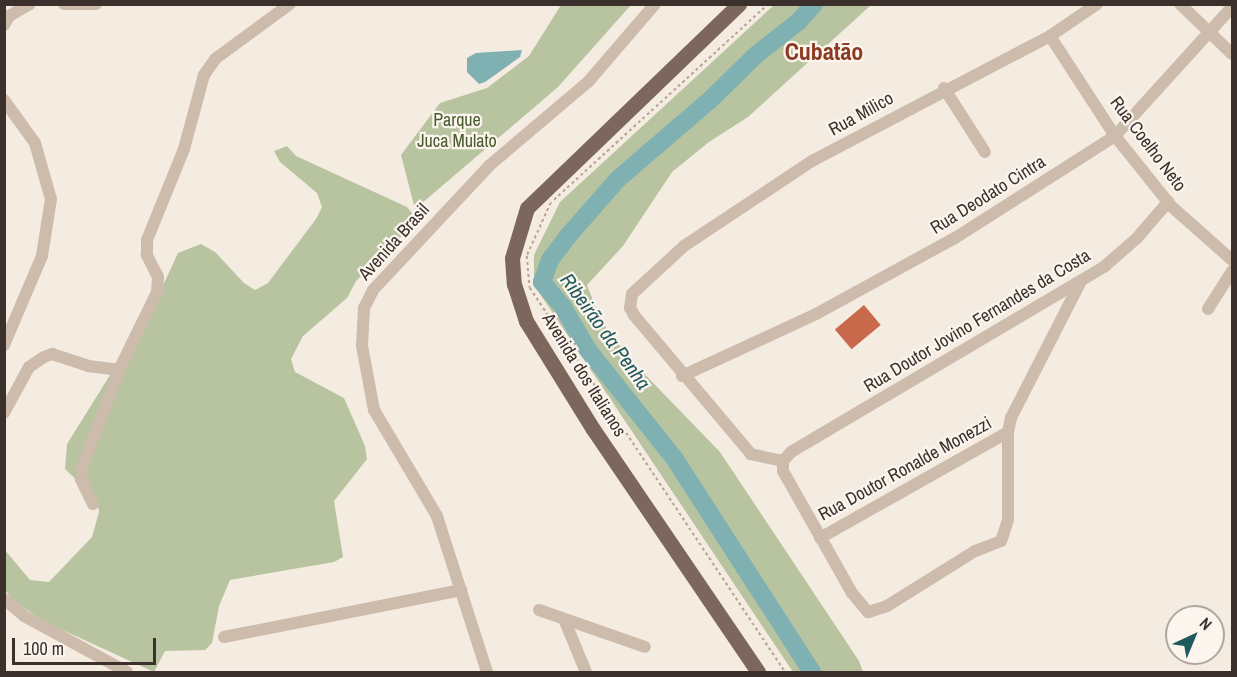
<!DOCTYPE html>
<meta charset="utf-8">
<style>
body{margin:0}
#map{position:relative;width:1237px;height:677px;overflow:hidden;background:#f4ebe1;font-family:"Archivo Narrow",sans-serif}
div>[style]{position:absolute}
.green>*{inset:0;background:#b8c4a0}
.water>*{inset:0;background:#7fb0b2}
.river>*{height:18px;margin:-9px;padding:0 9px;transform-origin:9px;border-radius:9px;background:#7fb0b2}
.building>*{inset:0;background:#c8694b;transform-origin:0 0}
.path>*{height:1.5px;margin-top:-0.75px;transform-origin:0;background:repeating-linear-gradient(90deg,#b9a596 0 3px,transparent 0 6px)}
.minor>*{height:12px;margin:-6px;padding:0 6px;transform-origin:6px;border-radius:6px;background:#cdbbac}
.major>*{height:15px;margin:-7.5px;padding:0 7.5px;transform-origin:7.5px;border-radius:7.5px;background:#7d675c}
span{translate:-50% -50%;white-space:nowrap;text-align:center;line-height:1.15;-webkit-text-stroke:4.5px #fbf5ee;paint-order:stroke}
.street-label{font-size:18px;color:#3b302b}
.park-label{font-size:18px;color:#4a5a2e}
.water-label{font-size:20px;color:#1f5a5e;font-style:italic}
.district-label{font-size:24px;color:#8c3b22;font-weight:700}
.frame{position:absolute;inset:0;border:6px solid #3b302b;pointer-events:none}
.north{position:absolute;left:1165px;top:605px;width:60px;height:60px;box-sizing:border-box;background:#fbf5ee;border:2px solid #aea6a0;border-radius:50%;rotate:44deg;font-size:16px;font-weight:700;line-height:24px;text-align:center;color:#3b302b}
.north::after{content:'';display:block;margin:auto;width:21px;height:27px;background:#1f5a5e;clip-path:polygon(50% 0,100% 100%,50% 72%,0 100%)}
.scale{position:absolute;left:12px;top:638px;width:144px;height:27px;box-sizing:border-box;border:3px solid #3b302b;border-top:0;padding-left:8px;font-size:18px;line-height:21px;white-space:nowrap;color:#3b302b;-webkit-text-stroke:4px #fbf5ee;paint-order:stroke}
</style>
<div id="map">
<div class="green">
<div style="clip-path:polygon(561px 5px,631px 5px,558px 87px,415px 209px,401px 155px,440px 103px,487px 88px,529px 56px)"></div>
<div style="clip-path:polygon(774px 5px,871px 5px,748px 117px,709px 142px,672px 172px,623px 246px,587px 285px,601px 321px,630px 359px,720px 452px,859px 661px,863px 672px,793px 672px,534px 285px,534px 255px,560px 202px)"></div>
<div style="clip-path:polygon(287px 146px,296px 156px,407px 207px,412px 213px,406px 232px,356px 281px,347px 298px,303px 336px,291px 359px,295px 372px,344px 398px,365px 446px,367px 459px,334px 501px,343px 557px,334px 562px,230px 580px,219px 606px,212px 643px,205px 650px,165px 651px,154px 672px,43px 621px,13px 600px,5px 590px,4px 549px,30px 580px,49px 582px,92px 537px,99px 512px,97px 499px,65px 469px,67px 444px,155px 303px,178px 253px,201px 244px,215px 252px,244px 283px,255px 290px,268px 283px,316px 219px,322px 207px,317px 193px,280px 162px,274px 151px)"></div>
</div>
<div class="water">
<div style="clip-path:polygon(522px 50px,520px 57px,485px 82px,479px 84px,467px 72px,467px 58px,476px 53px)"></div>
</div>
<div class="river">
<div style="left:812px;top:672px;width:255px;rotate:-122.8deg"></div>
<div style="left:674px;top:458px;width:138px;rotate:-128.5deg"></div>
<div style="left:588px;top:350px;width:50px;rotate:-120.2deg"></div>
<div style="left:563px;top:307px;width:33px;rotate:-130deg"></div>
<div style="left:542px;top:282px;width:23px;rotate:-70deg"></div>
<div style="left:550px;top:260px;width:30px;rotate:-53deg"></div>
<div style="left:568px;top:236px;width:76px;rotate:-48.7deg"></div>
<div style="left:618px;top:179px;width:121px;rotate:-40.7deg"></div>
<div style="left:710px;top:100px;width:64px;rotate:-44.4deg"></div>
<div style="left:756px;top:55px;width:53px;rotate:-38.2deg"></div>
<div style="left:798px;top:22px;width:24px;rotate:-48deg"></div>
</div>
<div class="building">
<div style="left:864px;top:305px;width:26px;height:38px;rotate:50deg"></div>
</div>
<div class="path">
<div style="left:769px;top:4px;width:295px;rotate:137.6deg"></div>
<div style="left:551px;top:203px;width:58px;rotate:114.4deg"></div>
<div style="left:527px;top:256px;width:32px;rotate:85deg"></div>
<div style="left:530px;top:288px;width:461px;rotate:56.4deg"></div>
</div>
<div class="minor">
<div style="left:64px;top:4px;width:32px"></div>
<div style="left:1180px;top:4px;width:72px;rotate:43.9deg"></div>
<div style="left:4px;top:25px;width:10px;rotate:-61deg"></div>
<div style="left:9px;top:16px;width:24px;rotate:-30deg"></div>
<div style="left:1050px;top:36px;width:119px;rotate:57deg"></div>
<div style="left:1115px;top:136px;width:90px;rotate:51.3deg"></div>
<div style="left:1171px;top:206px;width:81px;rotate:41.5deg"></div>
<div style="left:944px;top:88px;width:76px;rotate:57.4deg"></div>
<div style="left:4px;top:100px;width:53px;rotate:54.2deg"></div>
<div style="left:35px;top:143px;width:58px;rotate:74.1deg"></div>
<div style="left:51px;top:199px;width:58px;rotate:99deg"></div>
<div style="left:42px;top:256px;width:97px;rotate:113.1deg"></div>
<div style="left:1081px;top:281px;width:154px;rotate:117.1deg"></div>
<div style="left:1011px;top:418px;width:14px;rotate:102deg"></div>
<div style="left:1008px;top:432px;width:88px;rotate:90deg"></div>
<div style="left:1008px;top:520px;width:22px;rotate:108deg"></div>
<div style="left:1001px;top:541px;width:28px;rotate:159deg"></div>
<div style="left:975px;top:551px;width:104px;rotate:148deg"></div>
<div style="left:887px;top:606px;width:20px;rotate:162deg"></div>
<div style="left:868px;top:612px;width:25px;rotate:-130deg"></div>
<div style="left:852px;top:593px;width:140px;rotate:-119.5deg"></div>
<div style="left:783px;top:471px;width:10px;rotate:-90deg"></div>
<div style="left:783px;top:461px;width:12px;rotate:-48deg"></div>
<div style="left:791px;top:452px;width:365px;rotate:-30.6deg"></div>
<div style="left:1105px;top:266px;width:43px;rotate:-41.2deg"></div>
<div style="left:1137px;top:238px;width:48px;rotate:-49.3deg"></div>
<div style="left:1208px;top:309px;width:45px;rotate:-57.7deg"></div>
<div style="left:682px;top:376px;width:148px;rotate:-24.8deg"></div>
<div style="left:816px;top:314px;width:158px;rotate:-28.7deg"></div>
<div style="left:955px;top:238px;width:190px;rotate:-32.5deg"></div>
<div style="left:1115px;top:136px;width:174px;rotate:-47.8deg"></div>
<div style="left:4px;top:413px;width:52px;rotate:-61.5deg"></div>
<div style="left:29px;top:367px;width:18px;rotate:-34deg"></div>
<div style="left:44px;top:357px;width:9px;rotate:-21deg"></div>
<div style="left:52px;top:354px;width:38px;rotate:18deg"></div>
<div style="left:88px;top:366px;width:31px;rotate:7deg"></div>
<div style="left:783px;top:461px;width:33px;rotate:-168deg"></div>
<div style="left:751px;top:454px;width:182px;rotate:-130.1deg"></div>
<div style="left:634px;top:315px;width:8px;rotate:-120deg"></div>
<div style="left:630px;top:308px;width:14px;rotate:-82deg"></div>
<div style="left:632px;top:294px;width:71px;rotate:-42.7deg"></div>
<div style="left:684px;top:246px;width:154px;rotate:-33.6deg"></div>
<div style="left:812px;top:161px;width:269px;rotate:-27.7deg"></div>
<div style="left:1050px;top:36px;width:57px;rotate:-34.2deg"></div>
<div style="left:93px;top:504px;width:28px;rotate:-116deg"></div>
<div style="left:81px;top:479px;width:11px;rotate:-85deg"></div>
<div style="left:82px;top:468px;width:105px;rotate:-69.3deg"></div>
<div style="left:119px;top:370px;width:87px;rotate:-64deg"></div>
<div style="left:157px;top:292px;width:15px;rotate:-86deg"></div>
<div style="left:158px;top:277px;width:25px;rotate:-117deg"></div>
<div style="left:147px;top:255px;width:15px;rotate:-90deg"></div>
<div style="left:147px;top:240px;width:98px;rotate:-67.9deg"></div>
<div style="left:184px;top:149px;width:77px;rotate:-74.9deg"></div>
<div style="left:204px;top:75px;width:19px;rotate:-55deg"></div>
<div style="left:215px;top:59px;width:93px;rotate:-36.3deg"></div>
<div style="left:820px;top:538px;width:216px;rotate:-29.4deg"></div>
<div style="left:4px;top:599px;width:26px;rotate:40deg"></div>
<div style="left:24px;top:616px;width:117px;rotate:28.5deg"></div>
<div style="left:539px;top:610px;width:112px;rotate:19.2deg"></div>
<div style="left:564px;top:619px;width:57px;rotate:67.5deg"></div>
<div style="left:224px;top:637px;width:242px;rotate:-11.2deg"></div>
<div style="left:487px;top:672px;width:164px;rotate:-107.8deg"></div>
<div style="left:437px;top:516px;width:123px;rotate:-120.7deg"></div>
<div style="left:374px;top:410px;width:65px;rotate:-100.6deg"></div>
<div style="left:362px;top:346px;width:38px;rotate:-87deg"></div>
<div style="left:364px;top:308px;width:20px;rotate:-63deg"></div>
<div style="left:373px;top:290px;width:171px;rotate:-46.9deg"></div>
<div style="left:490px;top:165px;width:128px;rotate:-40.3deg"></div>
<div style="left:588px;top:82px;width:103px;rotate:-49.3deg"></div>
</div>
<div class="major">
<div style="left:739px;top:4px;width:294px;rotate:136.1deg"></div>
<div style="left:527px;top:208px;width:52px;rotate:106.7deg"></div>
<div style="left:512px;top:258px;width:26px;rotate:86deg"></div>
<div style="left:514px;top:284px;width:39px;rotate:72deg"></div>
<div style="left:526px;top:321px;width:127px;rotate:58.2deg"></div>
<div style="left:593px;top:429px;width:294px;rotate:55.8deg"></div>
</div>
<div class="street-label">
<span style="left:861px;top:114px;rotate:-29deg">Rua Milico</span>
<span style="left:1148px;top:144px;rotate:53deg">Rua Coelho Neto</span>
<span style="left:988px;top:195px;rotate:-32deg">Rua Deodato Cintra</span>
<span style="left:394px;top:242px;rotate:-48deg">Avenida Brasil</span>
<span style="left:977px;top:321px;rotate:-31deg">Rua Doutor Jovino Fernandes da Costa</span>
<span style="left:584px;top:375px;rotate:58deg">Avenida dos Italianos</span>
<span style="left:905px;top:469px;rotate:-29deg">Rua Doutor Ronalde Monezzi</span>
</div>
<div class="park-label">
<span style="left:457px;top:131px">Parque<br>Juca Mulato</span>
</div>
<div class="water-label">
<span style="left:606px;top:331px;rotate:54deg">Ribeirão da Penha</span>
</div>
<div class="district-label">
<span style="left:824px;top:52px">Cubatão</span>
</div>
<div class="frame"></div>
<div class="north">N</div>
<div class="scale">100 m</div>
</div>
